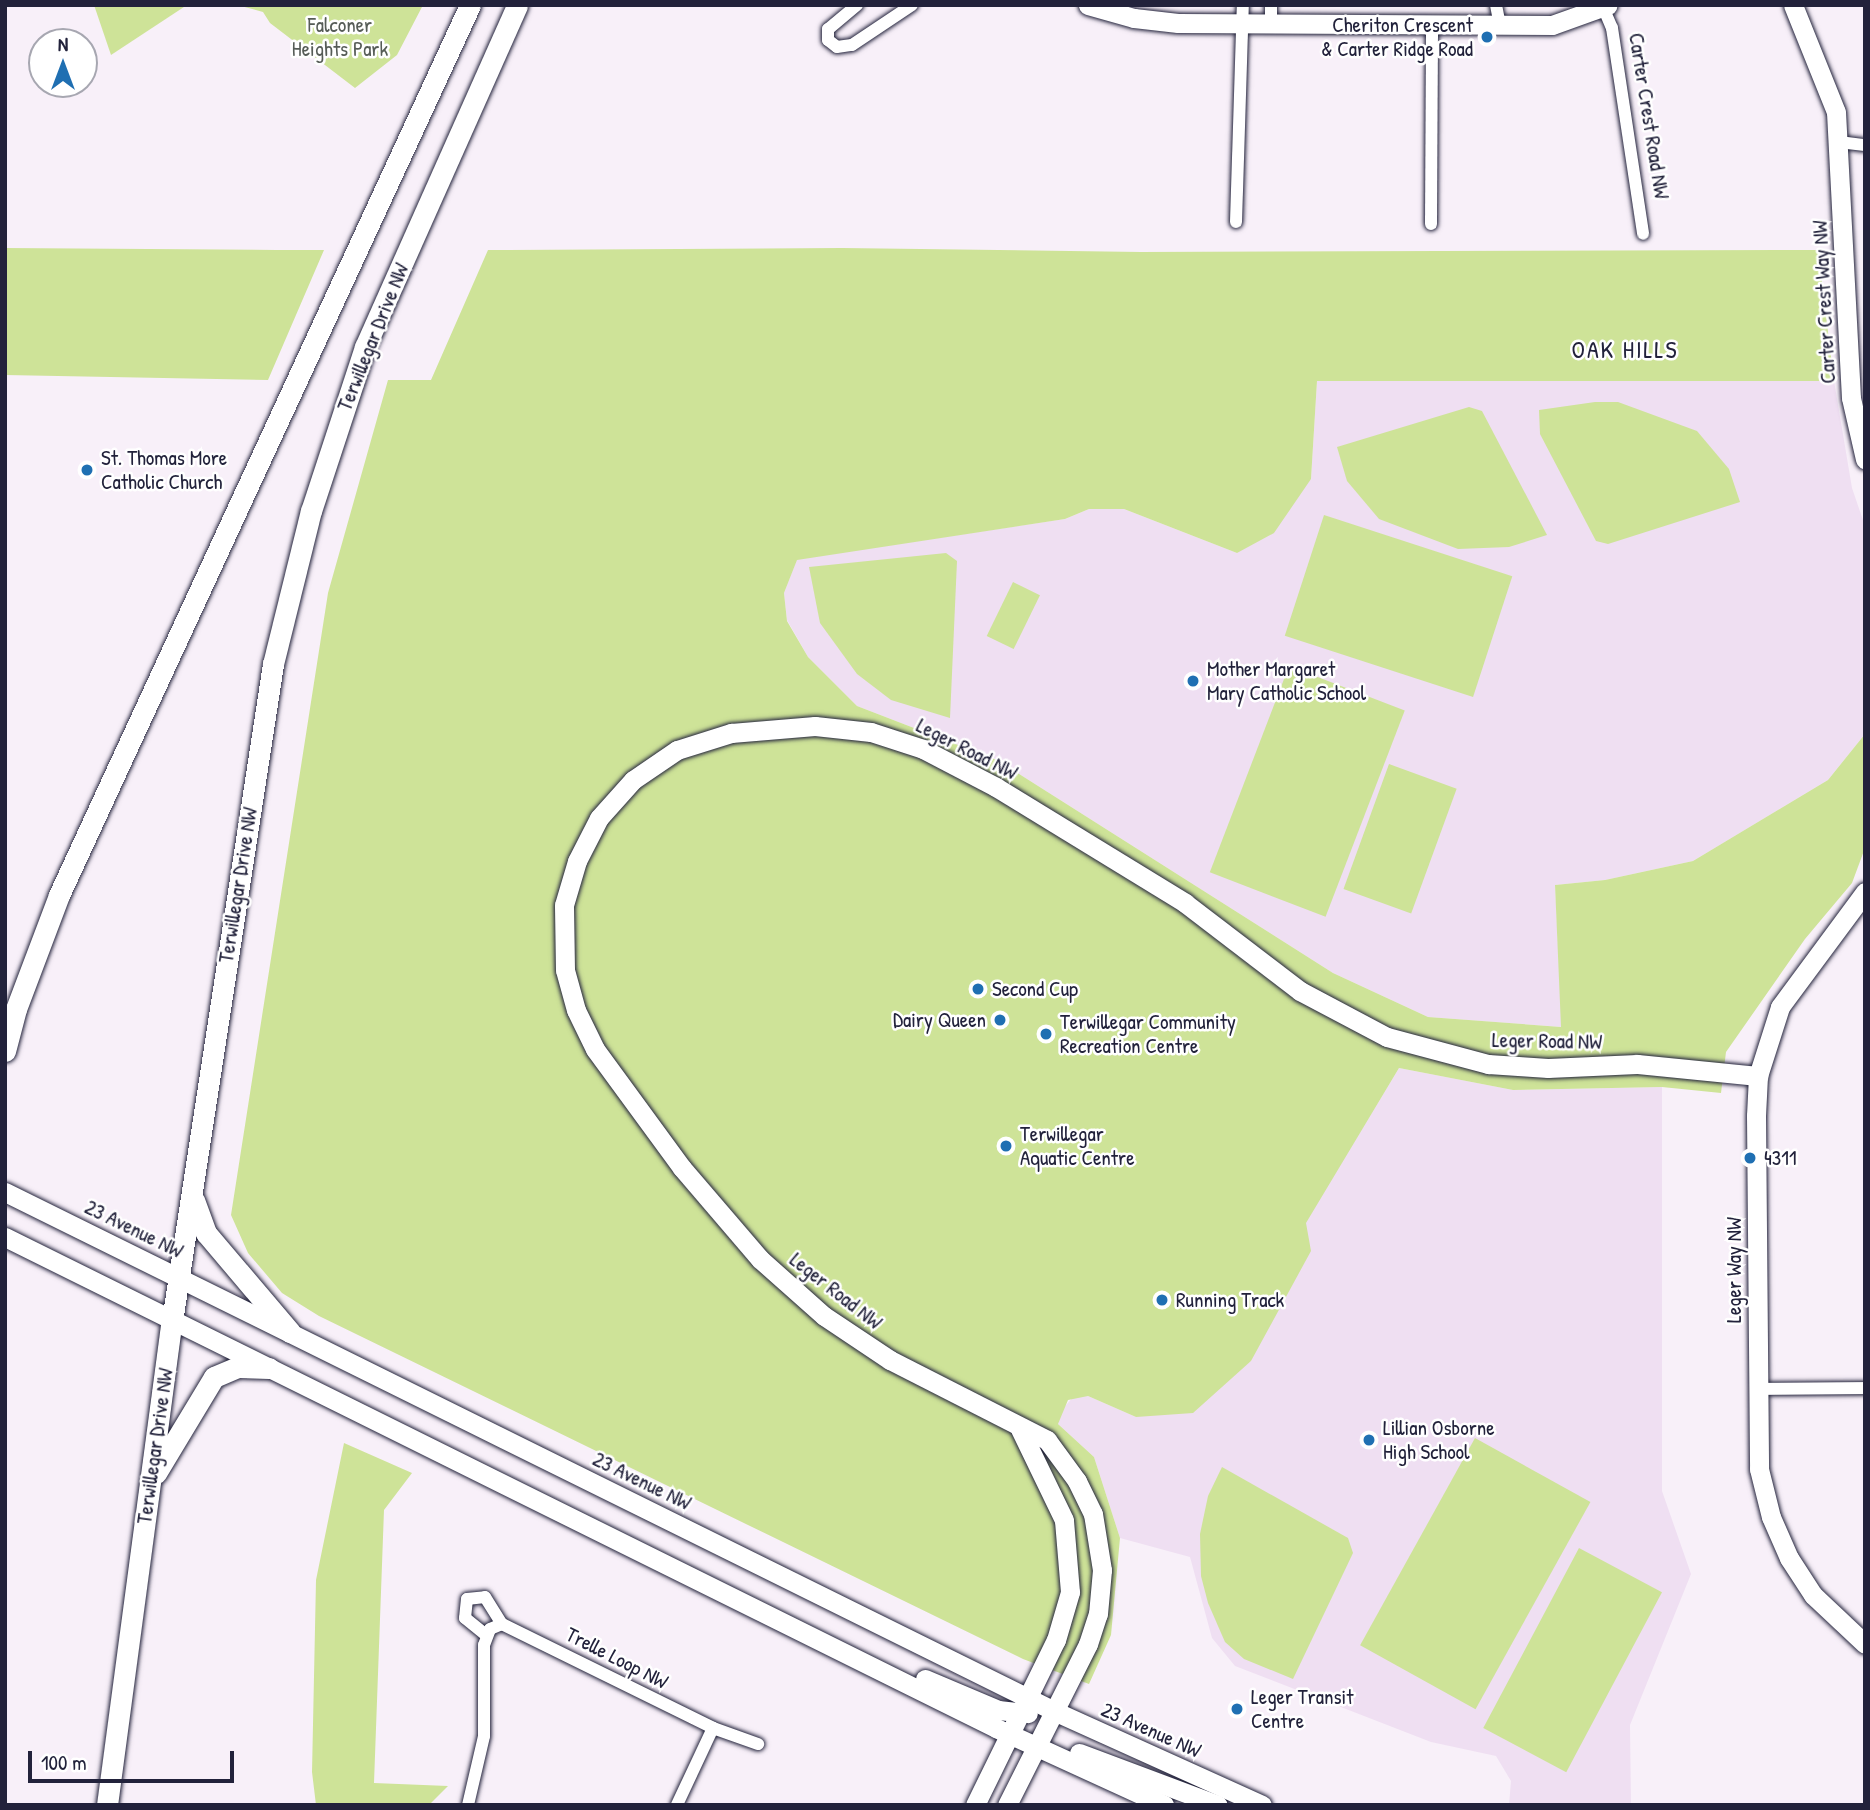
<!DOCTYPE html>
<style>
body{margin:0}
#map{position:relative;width:1870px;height:1810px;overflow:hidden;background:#f8f0f9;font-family:"Patrick Hand",sans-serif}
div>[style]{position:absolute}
.built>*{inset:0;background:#efdff2}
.green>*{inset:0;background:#cee398;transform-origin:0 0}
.roads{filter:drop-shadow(0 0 2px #22223b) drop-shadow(0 0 2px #22223b)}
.street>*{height:12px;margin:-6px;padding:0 6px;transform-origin:6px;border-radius:6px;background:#fff}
.secondary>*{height:19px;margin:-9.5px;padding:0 9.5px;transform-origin:9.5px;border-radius:9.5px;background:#fff}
.primary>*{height:21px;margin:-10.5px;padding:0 10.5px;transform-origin:10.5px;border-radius:10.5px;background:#fff}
.dots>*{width:19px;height:19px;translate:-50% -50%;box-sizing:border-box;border:4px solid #fff;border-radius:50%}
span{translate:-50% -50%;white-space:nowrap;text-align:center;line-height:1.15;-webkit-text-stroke:5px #fff;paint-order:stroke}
.park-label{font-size:21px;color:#565c57}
.poi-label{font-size:21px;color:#22223b}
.right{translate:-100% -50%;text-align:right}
.left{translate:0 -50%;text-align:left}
.street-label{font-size:21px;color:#22223b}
.quarter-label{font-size:24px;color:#22223b;letter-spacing:2px}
.frame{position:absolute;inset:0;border:7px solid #22223b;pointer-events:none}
.north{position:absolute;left:28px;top:28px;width:70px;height:70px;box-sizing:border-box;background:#fff;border:2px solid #a7a7b1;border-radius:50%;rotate:0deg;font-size:19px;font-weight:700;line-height:28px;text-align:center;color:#22223b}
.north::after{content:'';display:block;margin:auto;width:24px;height:32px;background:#1f6fb2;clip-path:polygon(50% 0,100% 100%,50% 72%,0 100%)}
.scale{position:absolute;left:28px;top:1751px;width:206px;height:32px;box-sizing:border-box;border:4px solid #22223b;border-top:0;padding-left:9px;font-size:21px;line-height:24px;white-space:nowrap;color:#22223b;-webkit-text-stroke:5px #fff;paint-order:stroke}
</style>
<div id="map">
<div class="built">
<div style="clip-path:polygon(1317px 381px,1834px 381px,1852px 488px,1865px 526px,1865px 734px,1828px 780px,1693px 861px,1605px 880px,1555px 885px,1562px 1027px,1428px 1017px,1333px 973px,997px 760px,857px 706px,808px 657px,787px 620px,784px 593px,797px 559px,1065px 519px,1089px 509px,1124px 509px,1237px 553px,1311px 479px)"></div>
<div style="clip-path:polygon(1399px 1068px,1513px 1090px,1662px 1087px,1662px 1491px,1691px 1574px,1630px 1725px,1631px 1805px,1509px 1805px,1511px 1781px,1496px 1756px,1431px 1742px,1235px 1666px,1212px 1638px,1190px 1557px,1120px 1538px,1094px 1457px,1058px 1424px,1060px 1412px,1074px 1396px,1088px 1396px,1136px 1417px,1233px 1374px,1251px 1361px,1305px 1223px)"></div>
</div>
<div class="green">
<div style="clip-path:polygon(94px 5px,187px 5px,111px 55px)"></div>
<div style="clip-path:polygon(237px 5px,423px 5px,397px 55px,355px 88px,270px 23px,263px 12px)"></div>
<div style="clip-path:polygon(5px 248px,277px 250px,324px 250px,268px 380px,5px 375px)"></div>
<div style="clip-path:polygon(842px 248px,1141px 252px,1818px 250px,1834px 381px,1317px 381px,1311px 479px,1274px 533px,1237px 553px,1124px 509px,1089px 509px,1065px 519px,797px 560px,784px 593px,787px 621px,808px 657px,857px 706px,997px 760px,1333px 973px,1428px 1017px,1561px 1027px,1555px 885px,1605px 880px,1693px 861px,1828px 780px,1865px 734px,1865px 848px,1852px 883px,1805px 939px,1726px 1052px,1721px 1093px,1662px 1087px,1513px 1090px,1399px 1068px,1306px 1223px,1311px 1251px,1251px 1361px,1193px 1413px,1136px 1417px,1088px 1396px,1068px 1400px,1058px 1424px,1094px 1457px,1120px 1538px,1111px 1635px,1089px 1684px,1023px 1659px,319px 1316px,282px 1293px,248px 1253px,231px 1215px,328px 593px,388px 380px,431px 380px,488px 250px)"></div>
<div style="clip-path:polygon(1595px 402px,1618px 402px,1697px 431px,1729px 469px,1740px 502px,1608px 544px,1596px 541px,1540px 434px,1539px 410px)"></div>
<div style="clip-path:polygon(1469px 407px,1482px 411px,1547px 535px,1509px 547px,1458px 549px,1379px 519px,1347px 481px,1337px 447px)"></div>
<div style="left:1324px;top:515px;width:198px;height:127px;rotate:18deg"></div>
<div style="clip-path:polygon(946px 553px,957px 561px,950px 718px,891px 700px,857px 674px,820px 623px,809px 567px)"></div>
<div style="left:1013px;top:582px;width:30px;height:60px;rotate:26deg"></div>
<div style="left:1289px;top:666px;width:124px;height:221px;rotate:21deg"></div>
<div style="left:1389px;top:764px;width:72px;height:133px;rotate:20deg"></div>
<div style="left:1475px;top:1438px;width:132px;height:237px;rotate:29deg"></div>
<div style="clip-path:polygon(344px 1443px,412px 1473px,384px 1510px,374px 1783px,448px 1786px,429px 1805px,316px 1805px,312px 1772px,316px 1580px)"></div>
<div style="clip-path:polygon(1222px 1467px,1348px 1538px,1353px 1553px,1293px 1679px,1244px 1659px,1225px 1642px,1208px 1603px,1201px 1576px,1200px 1534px,1208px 1496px)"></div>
<div style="left:1579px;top:1548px;width:94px;height:204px;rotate:28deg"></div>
</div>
<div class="roads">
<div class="street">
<div style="left:857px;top:5px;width:38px;rotate:140deg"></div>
<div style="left:828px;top:29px;width:11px;rotate:90deg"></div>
<div style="left:828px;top:40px;width:11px;rotate:38deg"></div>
<div style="left:837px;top:47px;width:15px;rotate:-8deg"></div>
<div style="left:852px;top:45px;width:72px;rotate:-33.7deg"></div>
<div style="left:1271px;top:5px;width:19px;rotate:90deg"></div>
<div style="left:1496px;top:5px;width:20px;rotate:79deg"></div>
<div style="left:1603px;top:7px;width:23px;rotate:67deg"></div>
<div style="left:1612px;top:28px;width:208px;rotate:81.4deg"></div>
<div style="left:1839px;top:142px;width:26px;rotate:7deg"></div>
<div style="left:1236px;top:222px;width:217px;rotate:-88.2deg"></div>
<div style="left:1431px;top:224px;width:200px;rotate:-89.7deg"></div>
<div style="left:1757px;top:1389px;width:108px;rotate:-0.5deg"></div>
<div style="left:486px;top:1635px;width:27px;rotate:-141deg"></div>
<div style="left:465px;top:1618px;width:19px;rotate:-84deg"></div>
<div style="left:467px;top:1599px;width:18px;rotate:-6deg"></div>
<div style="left:485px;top:1597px;width:32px;rotate:58deg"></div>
<div style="left:713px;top:1728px;width:48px;rotate:19.6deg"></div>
<div style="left:468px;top:1805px;width:71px;rotate:-76.9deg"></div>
<div style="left:484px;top:1736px;width:91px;rotate:-90deg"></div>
<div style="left:484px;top:1645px;width:17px;rotate:-69deg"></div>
<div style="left:490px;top:1629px;width:13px;rotate:-23deg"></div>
<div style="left:502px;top:1624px;width:235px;rotate:26.2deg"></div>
<div style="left:713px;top:1728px;width:85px;rotate:115.1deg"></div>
</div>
<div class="secondary">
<div style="left:1088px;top:5px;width:48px;rotate:15.8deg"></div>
<div style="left:1134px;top:18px;width:44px;rotate:6.5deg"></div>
<div style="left:1178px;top:23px;width:374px;rotate:0.3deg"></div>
<div style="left:1552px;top:25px;width:59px;rotate:-19.7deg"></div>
<div style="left:1793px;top:5px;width:115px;rotate:68.1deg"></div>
<div style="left:1836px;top:112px;width:286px;rotate:87deg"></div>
<div style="left:1851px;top:398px;width:63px;rotate:77.1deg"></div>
<div style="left:1865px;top:892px;width:143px;rotate:126.5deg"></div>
<div style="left:1780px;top:1007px;width:72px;rotate:107.7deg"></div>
<div style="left:1758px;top:1076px;width:40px;rotate:92.9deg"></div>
<div style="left:1756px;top:1116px;width:353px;rotate:89.5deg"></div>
<div style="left:1759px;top:1469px;width:49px;rotate:76deg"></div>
<div style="left:1771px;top:1517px;width:45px;rotate:66.3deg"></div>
<div style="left:1789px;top:1558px;width:44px;rotate:57deg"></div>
<div style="left:1813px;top:1595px;width:71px;rotate:43.3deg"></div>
<div style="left:5px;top:1192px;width:1170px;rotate:26.32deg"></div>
<div style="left:1054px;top:1711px;width:228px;rotate:24.3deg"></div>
<div style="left:5px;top:1237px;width:1106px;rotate:26.36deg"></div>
<div style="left:996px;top:1728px;width:185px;rotate:24.6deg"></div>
<div style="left:925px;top:1679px;width:79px;rotate:23deg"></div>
<div style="left:998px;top:1710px;width:30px;rotate:6deg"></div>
<div style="left:1079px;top:1753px;width:148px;rotate:20.5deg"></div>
<div style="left:975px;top:1805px;width:184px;rotate:-63.9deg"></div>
<div style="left:1056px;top:1640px;width:50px;rotate:-73.7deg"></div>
<div style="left:1070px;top:1592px;width:72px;rotate:-94.8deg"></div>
<div style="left:1064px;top:1520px;width:101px;rotate:-115.8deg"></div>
<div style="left:1007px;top:1805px;width:180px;rotate:-63.3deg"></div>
<div style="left:1088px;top:1644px;width:32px;rotate:-72deg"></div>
<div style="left:1098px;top:1614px;width:44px;rotate:-84.8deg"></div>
<div style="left:1102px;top:1570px;width:57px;rotate:-99.1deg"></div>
<div style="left:1093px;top:1514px;width:37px;rotate:-116deg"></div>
<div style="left:1077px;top:1481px;width:51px;rotate:-126.2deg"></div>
<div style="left:1047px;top:1440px;width:176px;rotate:-153deg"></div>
<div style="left:890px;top:1360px;width:79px;rotate:-146.3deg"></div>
<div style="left:824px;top:1316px;width:86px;rotate:-138.3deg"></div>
<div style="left:760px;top:1259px;width:120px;rotate:-130.6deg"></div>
<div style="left:682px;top:1168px;width:147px;rotate:-126.2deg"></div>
<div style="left:595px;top:1049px;width:43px;rotate:-116deg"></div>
<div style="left:576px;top:1010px;width:41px;rotate:-105.4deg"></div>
<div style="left:565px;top:970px;width:65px;rotate:-90.9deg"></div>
<div style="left:564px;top:905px;width:46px;rotate:-73.5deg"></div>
<div style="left:577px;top:861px;width:48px;rotate:-62.9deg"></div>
<div style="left:599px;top:818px;width:51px;rotate:-48.2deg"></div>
<div style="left:633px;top:780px;width:53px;rotate:-34.3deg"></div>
<div style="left:677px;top:750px;width:57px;rotate:-17.5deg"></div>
<div style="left:731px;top:733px;width:84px;rotate:-4.8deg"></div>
<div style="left:815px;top:726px;width:56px;rotate:6.1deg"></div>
<div style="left:871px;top:732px;width:55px;rotate:18.1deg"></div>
<div style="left:923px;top:749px;width:82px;rotate:27.5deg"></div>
<div style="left:996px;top:787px;width:222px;rotate:31.5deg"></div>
<div style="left:1185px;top:903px;width:145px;rotate:37.4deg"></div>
<div style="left:1300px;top:991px;width:98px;rotate:27.9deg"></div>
<div style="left:1387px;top:1037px;width:105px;rotate:15deg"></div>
<div style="left:1488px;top:1064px;width:60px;rotate:3.8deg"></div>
<div style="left:1548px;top:1068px;width:89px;rotate:-2.6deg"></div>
<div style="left:1637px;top:1064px;width:122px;rotate:5.7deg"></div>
</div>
<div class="primary">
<div style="left:5px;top:1051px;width:43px;rotate:-75.3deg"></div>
<div style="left:16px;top:1009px;width:122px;rotate:-69.3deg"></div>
<div style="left:59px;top:895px;width:980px;rotate:-65.21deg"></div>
<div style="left:194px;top:1200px;width:35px;rotate:70deg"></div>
<div style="left:206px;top:1233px;width:130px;rotate:49.7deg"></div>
<div style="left:156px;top:1473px;width:112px;rotate:-58.9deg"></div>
<div style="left:214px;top:1377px;width:26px;rotate:-23deg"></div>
<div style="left:238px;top:1367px;width:31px;rotate:2deg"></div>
<div style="left:107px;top:1805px;width:488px;rotate:-82.4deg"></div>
<div style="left:172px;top:1321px;width:665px;rotate:-81.26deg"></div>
<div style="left:273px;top:664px;width:158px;rotate:-76.1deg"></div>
<div style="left:311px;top:511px;width:173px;rotate:-71.8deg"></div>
<div style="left:365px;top:347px;width:374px;rotate:-66deg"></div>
</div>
</div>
<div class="dots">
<div style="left:1487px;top:37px;background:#1f6fb2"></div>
<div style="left:87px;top:470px;background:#1f6fb2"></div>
<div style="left:1193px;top:681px;background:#1f6fb2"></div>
<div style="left:978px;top:989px;background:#1f6fb2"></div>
<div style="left:1000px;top:1020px;background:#1f6fb2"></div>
<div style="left:1046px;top:1034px;background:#1f6fb2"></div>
<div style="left:1006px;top:1146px;background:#1f6fb2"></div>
<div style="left:1750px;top:1158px;background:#1f6fb2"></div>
<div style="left:1162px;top:1300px;background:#1f6fb2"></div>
<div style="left:1369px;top:1440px;background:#1f6fb2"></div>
<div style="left:1237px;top:1709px;background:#1f6fb2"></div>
</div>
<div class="park-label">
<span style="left:340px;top:37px">Falconer<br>Heights Park</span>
</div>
<div class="poi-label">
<span class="right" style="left:1473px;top:37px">Cheriton Crescent<br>&amp; Carter Ridge Road</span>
<span class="left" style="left:101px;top:470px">St. Thomas More<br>Catholic Church</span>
<span class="left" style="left:1207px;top:681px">Mother Margaret<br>Mary Catholic School</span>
<span class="left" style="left:992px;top:989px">Second Cup</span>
<span class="right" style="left:986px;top:1020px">Dairy Queen</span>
<span class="left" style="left:1060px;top:1034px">Terwillegar Community<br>Recreation Centre</span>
<span class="left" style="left:1020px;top:1146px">Terwillegar<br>Aquatic Centre</span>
<span class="left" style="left:1764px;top:1158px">4311</span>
<span class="left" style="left:1176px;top:1300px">Running Track</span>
<span class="left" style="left:1383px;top:1440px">Lillian Osborne<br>High School</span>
<span class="left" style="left:1251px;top:1709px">Leger Transit<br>Centre</span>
</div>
<div class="street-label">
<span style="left:1649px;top:116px;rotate:81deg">Carter Crest Road NW</span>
<span style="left:1824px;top:302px;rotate:-93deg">Carter Crest Way NW</span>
<span style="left:373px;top:337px;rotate:-68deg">Terwillegar Drive NW</span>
<span style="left:967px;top:749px;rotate:27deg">Leger Road NW</span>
<span style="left:238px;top:885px;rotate:-81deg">Terwillegar Drive NW</span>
<span style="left:1547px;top:1041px;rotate:1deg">Leger Road NW</span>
<span style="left:134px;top:1229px;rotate:26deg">23 Avenue NW</span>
<span style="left:1734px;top:1270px;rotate:-90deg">Leger Way NW</span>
<span style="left:836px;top:1291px;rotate:38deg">Leger Road NW</span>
<span style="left:155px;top:1446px;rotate:-82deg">Terwillegar Drive NW</span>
<span style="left:642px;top:1481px;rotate:26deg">23 Avenue NW</span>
<span style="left:617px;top:1658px;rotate:27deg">Trelle Loop NW</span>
<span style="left:1151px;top:1730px;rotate:24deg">23 Avenue NW</span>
</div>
<div class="quarter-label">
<span style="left:1625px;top:350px">OAK HILLS</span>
</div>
<div class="frame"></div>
<div class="north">N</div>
<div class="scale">100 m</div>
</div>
